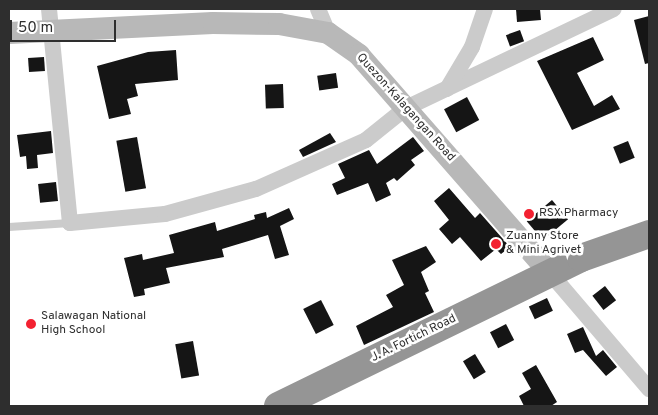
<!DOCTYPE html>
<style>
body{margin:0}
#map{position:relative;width:658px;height:415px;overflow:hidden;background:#fff;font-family:Overpass,sans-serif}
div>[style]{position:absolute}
.building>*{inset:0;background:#151515;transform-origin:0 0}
.lane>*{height:8px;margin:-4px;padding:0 4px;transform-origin:4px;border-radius:4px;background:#cbcbcb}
.street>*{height:16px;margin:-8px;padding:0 8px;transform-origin:8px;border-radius:8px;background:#cbcbcb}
.secondary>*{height:22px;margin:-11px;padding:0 11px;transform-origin:11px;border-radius:11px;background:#b8b8b8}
.highway>*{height:28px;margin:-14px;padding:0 14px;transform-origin:14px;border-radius:14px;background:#959595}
.dots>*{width:14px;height:14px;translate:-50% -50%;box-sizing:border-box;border:2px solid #fff;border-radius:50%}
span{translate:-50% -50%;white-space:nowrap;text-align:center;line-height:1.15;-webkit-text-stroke:5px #fff;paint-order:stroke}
.street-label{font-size:12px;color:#2e2e2e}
.poi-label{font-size:12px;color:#2e2e2e}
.left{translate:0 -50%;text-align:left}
.frame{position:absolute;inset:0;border:10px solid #2e2e2e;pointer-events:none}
.scale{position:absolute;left:10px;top:20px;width:106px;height:22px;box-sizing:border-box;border:2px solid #2e2e2e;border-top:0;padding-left:6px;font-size:15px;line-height:18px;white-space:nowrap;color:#2e2e2e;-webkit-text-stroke:4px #fff;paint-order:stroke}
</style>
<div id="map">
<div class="building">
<div style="clip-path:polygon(516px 9px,540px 9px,541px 20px,517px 22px)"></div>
<div style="clip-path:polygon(649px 16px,649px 63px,645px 64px,634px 20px)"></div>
<div style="left:520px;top:30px;width:12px;height:15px;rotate:70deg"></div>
<div style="clip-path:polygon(593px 37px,604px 60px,577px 73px,594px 106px,612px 95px,620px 109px,572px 130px,537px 61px)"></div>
<div style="clip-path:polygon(176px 50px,178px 80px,135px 84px,138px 96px,127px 99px,131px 114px,109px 119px,97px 66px,148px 52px)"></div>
<div style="left:44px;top:57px;width:14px;height:16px;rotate:86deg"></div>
<div style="left:336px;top:73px;width:15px;height:19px;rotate:82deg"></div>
<div style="left:283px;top:84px;width:24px;height:18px;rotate:88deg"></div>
<div style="left:467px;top:97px;width:26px;height:26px;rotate:62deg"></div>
<div style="clip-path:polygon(51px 131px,53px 153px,37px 155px,38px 168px,27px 169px,26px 156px,20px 157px,17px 135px)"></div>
<div style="clip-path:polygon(330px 133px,336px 142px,303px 157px,299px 150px)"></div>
<div style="left:137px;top:137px;width:52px;height:21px;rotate:80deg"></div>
<div style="clip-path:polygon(413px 137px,424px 151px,411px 160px,415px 165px,397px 181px,394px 178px,386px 183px,391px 195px,376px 202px,368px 183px,337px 195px,332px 184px,345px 178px,338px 164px,369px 150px,377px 164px)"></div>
<div style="left:628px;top:141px;width:18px;height:16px;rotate:68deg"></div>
<div style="left:56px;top:182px;width:19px;height:18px;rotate:84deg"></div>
<div style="clip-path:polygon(449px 188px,475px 218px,480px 213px,510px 247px,501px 254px,496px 249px,481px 261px,460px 237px,452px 244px,439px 229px,449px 220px,434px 201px)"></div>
<div style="left:552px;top:200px;width:25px;height:33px;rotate:50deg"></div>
<div style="clip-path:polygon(289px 208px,294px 219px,280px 226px,289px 255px,275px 259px,268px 235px,222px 249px,224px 257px,166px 268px,170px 283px,144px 289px,145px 295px,134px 297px,124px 258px,142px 254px,143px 260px,174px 253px,169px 235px,215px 222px,217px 231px,255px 219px,254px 215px,266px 212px,267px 218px)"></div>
<div style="clip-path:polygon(426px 246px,436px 262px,421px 272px,429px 291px,425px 293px,434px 312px,364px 345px,356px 326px,393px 307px,386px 295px,404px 285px,392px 260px)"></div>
<div style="left:605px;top:286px;width:18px;height:16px;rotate:52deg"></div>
<div style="left:547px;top:298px;width:14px;height:20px;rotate:65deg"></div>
<div style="left:321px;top:300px;width:28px;height:20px;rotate:63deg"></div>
<div style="left:506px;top:324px;width:18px;height:18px;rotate:63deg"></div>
<div style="clip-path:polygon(583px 327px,596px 356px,603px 350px,617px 367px,606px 376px,583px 350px,575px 353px,567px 334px)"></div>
<div style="left:193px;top:341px;width:35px;height:18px;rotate:80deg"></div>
<div style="left:475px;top:354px;width:21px;height:14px;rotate:59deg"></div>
<div style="clip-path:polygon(536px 365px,557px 402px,551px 406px,524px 406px,519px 396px,531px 389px,522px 373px)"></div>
</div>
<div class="lane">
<div style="left:9px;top:227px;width:61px;rotate:-3.8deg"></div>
</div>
<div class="street">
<div style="left:49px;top:9px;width:215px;rotate:84.4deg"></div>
<div style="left:70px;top:223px;width:95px;rotate:-5.4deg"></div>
<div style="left:165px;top:214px;width:94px;rotate:-15.4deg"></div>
<div style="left:256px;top:189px;width:120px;rotate:-24deg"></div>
<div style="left:366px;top:140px;width:51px;rotate:-38.7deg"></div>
<div style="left:406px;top:108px;width:230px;rotate:-25.5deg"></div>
<div style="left:318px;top:9px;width:26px;rotate:67deg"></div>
<div style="left:447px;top:89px;width:49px;rotate:-59.2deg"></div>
<div style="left:472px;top:47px;width:40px;rotate:-71.1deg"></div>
<div style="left:550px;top:273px;width:153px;rotate:49.5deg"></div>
</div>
<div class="secondary">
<div style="left:9px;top:33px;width:204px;rotate:-2.8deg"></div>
<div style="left:213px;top:23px;width:66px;rotate:0.9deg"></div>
<div style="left:279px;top:24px;width:50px;rotate:10.4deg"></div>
<div style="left:328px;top:33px;width:38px;rotate:35deg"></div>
<div style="left:359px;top:55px;width:290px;rotate:48.8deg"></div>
</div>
<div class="highway">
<div style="left:278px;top:406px;width:337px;rotate:-26deg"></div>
<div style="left:581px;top:258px;width:72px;rotate:-19.4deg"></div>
</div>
<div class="dots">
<div style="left:529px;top:214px;background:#f32131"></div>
<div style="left:496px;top:244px;background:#f32131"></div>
<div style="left:31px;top:324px;background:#f32131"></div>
</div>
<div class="street-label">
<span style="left:405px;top:108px;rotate:48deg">Quezon-Kalagangan Road</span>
<span style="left:414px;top:339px;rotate:-26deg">J. A. Fortich Road</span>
</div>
<div class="poi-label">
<span class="left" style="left:539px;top:214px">RSX Pharmacy</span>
<span class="left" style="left:506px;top:244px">Zuanny Store<br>&amp; Mini Agrivet</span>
<span class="left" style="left:41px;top:324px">Salawagan National<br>High School</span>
</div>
<div class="frame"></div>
<div class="scale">50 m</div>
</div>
